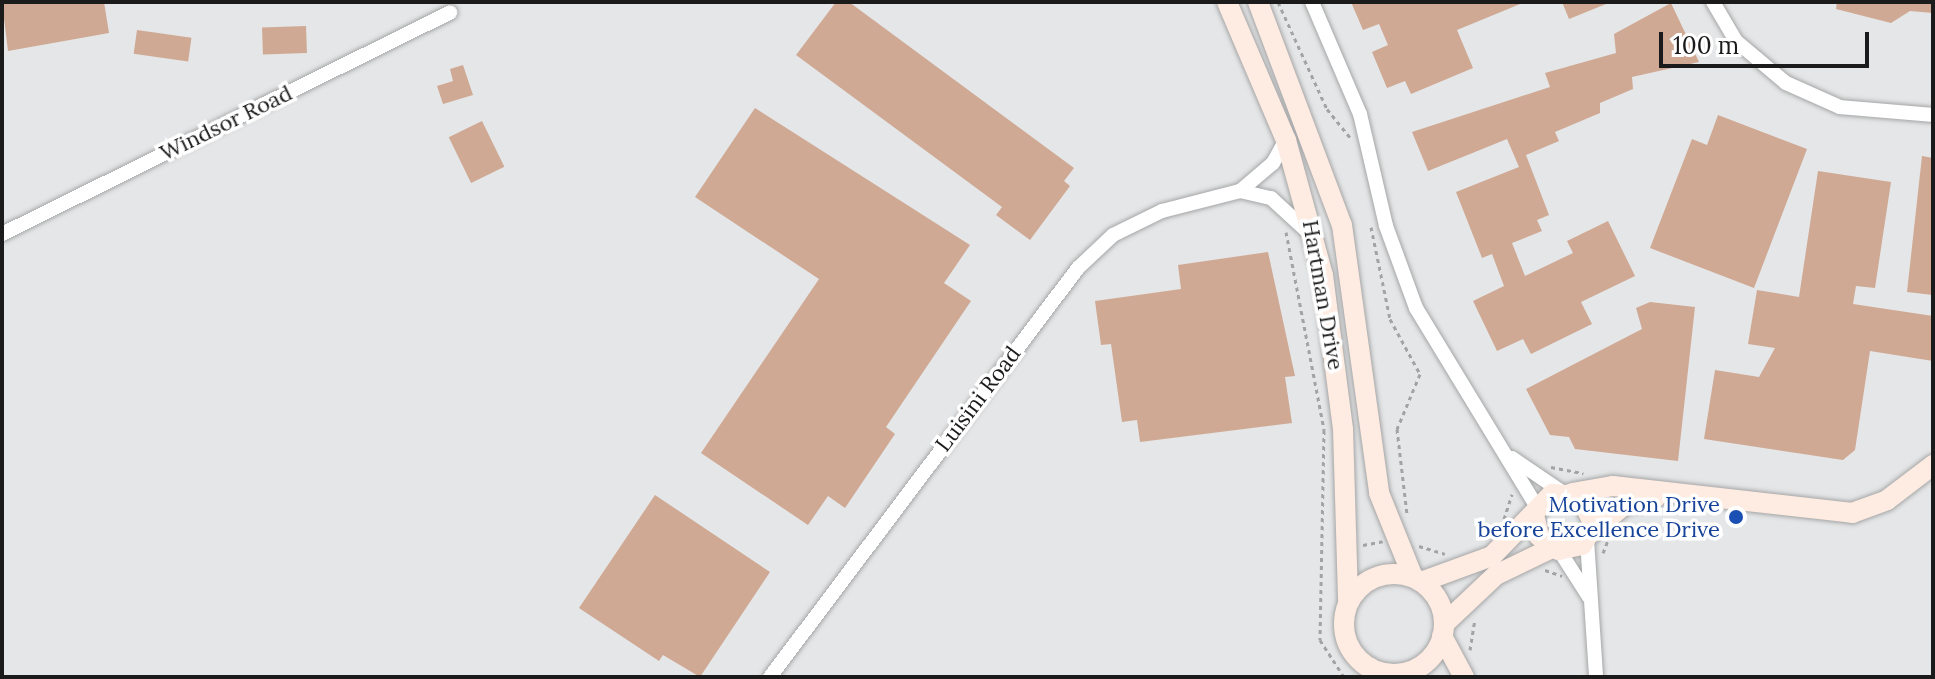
<!DOCTYPE html>
<style>
body{margin:0}
#map{position:relative;width:1935px;height:679px;overflow:hidden;background:#e5e6e7;font-family:Lora,serif}
div>[style]{position:absolute}
.building>*{inset:0;background:#cfa994;transform-origin:0 0}
.path>*{height:3px;margin-top:-1.5px;transform-origin:0;background:repeating-linear-gradient(90deg,#a3a3a4 0 4px,transparent 0 8px)}
.roads{filter:drop-shadow(0 0 2px #a5a6a7) drop-shadow(0 0 2px #a5a6a7)}
.street>*{height:14px;margin:-7px;padding:0 7px;transform-origin:7px;border-radius:7px;background:#fff}
.secondary>*{height:20px;margin:-10px;padding:0 10px;transform-origin:10px;border-radius:10px;background:#feebe1}
.secondary>.ring{margin:-10px;padding:0;box-sizing:content-box;background:none;border:20px solid #feebe1;border-radius:50%}
.dots>*{width:22px;height:22px;translate:-50% -50%;box-sizing:border-box;border:4px solid #fff;border-radius:50%}
span{translate:-50% -50%;white-space:nowrap;text-align:center;line-height:1.15;-webkit-text-stroke:7px #fff;paint-order:stroke}
.street-label{font-size:22px;color:#1b1b1b}
.transit-label{font-size:22px;color:#164399}
.right{translate:-100% -50%;text-align:right}
.frame{position:absolute;inset:0;border:4px solid #1b1b1b;pointer-events:none}
.scale{position:absolute;left:1659px;top:32px;width:210px;height:36px;box-sizing:border-box;border:4px solid #1b1b1b;border-top:0;padding-left:10px;font-size:24px;line-height:28px;white-space:nowrap;color:#1b1b1b;-webkit-text-stroke:6px #fff;paint-order:stroke}
</style>
<div id="map">
<div class="building">
<div style="clip-path:polygon(2px 2px,104px 2px,109px 33px,8px 51px)"></div>
<div style="clip-path:polygon(836px 2px,849px 2px,1074px 168px,1064px 181px,1070px 186px,1030px 240px,996px 215px,1002px 207px,796px 55px)"></div>
<div style="clip-path:polygon(1351px 2px,1525px 2px,1457px 30px,1473px 68px,1411px 94px,1405px 81px,1387px 88px,1372px 52px,1388px 45px,1379px 24px,1363px 30px)"></div>
<div style="clip-path:polygon(1562px 2px,1611px 2px,1569px 19px)"></div>
<div style="clip-path:polygon(1837px 2px,1933px 2px,1933px 13px,1910px 11px,1891px 23px,1836px 9px)"></div>
<div style="clip-path:polygon(1671px 3px,1699px 62px,1632px 77px,1633px 89px,1600px 103px,1600px 113px,1555px 132px,1559px 141px,1526px 155px,1549px 215px,1537px 220px,1542px 231px,1512px 243px,1525px 276px,1573px 253px,1567px 241px,1608px 221px,1635px 276px,1581px 302px,1592px 324px,1531px 354px,1523px 339px,1497px 351px,1473px 301px,1504px 286px,1492px 254px,1482px 258px,1456px 192px,1519px 167px,1507px 139px,1428px 171px,1412px 132px,1550px 87px,1545px 73px,1616px 53px,1614px 34px)"></div>
<div style="left:306px;top:26px;width:27px;height:44px;rotate:88deg"></div>
<div style="left:137px;top:30px;width:55px;height:24px;rotate:8deg"></div>
<div style="clip-path:polygon(463px 65px,473px 95px,443px 104px,437px 86px,453px 81px,450px 69px)"></div>
<div style="clip-path:polygon(755px 108px,970px 245px,944px 283px,971px 301px,886px 427px,895px 434px,845px 508px,828px 496px,808px 525px,701px 453px,819px 279px,695px 197px)"></div>
<div style="clip-path:polygon(1718px 115px,1807px 149px,1754px 288px,1650px 248px,1692px 139px,1707px 145px)"></div>
<div style="left:482px;top:121px;width:51px;height:37px;rotate:64deg"></div>
<div style="clip-path:polygon(1922px 156px,1933px 158px,1933px 295px,1907px 292px)"></div>
<div style="clip-path:polygon(1818px 171px,1891px 182px,1875px 288px,1856px 286px,1853px 304px,1933px 316px,1933px 361px,1870px 351px,1855px 450px,1843px 460px,1704px 439px,1715px 370px,1759px 377px,1775px 348px,1748px 344px,1757px 290px,1799px 297px)"></div>
<div style="clip-path:polygon(1268px 252px,1295px 376px,1285px 377px,1292px 423px,1140px 442px,1137px 420px,1122px 422px,1111px 344px,1101px 345px,1095px 301px,1181px 289px,1178px 265px)"></div>
<div style="clip-path:polygon(1650px 302px,1695px 307px,1678px 461px,1575px 449px,1569px 437px,1550px 435px,1526px 389px,1642px 329px,1636px 308px)"></div>
<div style="clip-path:polygon(655px 495px,770px 572px,700px 677px,663px 655px,659px 661px,579px 608px)"></div>
</div>
<div class="path">
<div style="left:1278px;top:2px;width:118px;rotate:65.4deg"></div>
<div style="left:1327px;top:109px;width:38px;rotate:51deg"></div>
<div style="left:1371px;top:227px;width:94px;rotate:78.3deg"></div>
<div style="left:1390px;top:319px;width:63px;rotate:61.4deg"></div>
<div style="left:1420px;top:374px;width:60px;rotate:112.7deg"></div>
<div style="left:1397px;top:429px;width:86px;rotate:83.3deg"></div>
<div style="left:1286px;top:232px;width:202px;rotate:79.1deg"></div>
<div style="left:1324px;top:430px;width:210px;rotate:91.1deg"></div>
<div style="left:1320px;top:640px;width:44px;rotate:57deg"></div>
<div style="left:1551px;top:467px;width:33px;rotate:11deg"></div>
<div style="left:1504px;top:519px;width:26px;rotate:-72deg"></div>
<div style="left:1363px;top:545px;width:20px;rotate:-11deg"></div>
<div style="left:1419px;top:546px;width:27px;rotate:17deg"></div>
<div style="left:1603px;top:553px;width:14px;rotate:-69deg"></div>
<div style="left:1545px;top:570px;width:18px;rotate:19deg"></div>
<div style="left:1470px;top:650px;width:32px;rotate:-81deg"></div>
</div>
<div class="roads">
<div class="street">
<div style="left:1312px;top:2px;width:122px;rotate:66.8deg"></div>
<div style="left:1360px;top:114px;width:115px;rotate:76.9deg"></div>
<div style="left:1386px;top:226px;width:87px;rotate:69.9deg"></div>
<div style="left:1416px;top:308px;width:235px;rotate:58.7deg"></div>
<div style="left:1713px;top:2px;width:45px;rotate:59.5deg"></div>
<div style="left:1736px;top:41px;width:65px;rotate:40deg"></div>
<div style="left:1786px;top:83px;width:59px;rotate:24deg"></div>
<div style="left:1840px;top:107px;width:93px;rotate:4.9deg"></div>
<div style="left:1240px;top:191px;width:32px;rotate:13deg"></div>
<div style="left:1271px;top:198px;width:50px;rotate:42.6deg"></div>
<div style="left:2px;top:234px;width:500px;rotate:-26.3deg"></div>
<div style="left:1512px;top:458px;width:60px;rotate:34.2deg"></div>
<div style="left:1587px;top:540px;width:137px;rotate:86.2deg"></div>
<div style="left:1559px;top:550px;width:56px;rotate:57.4deg"></div>
<div style="left:770px;top:677px;width:512px;rotate:-53.02deg"></div>
<div style="left:1078px;top:268px;width:48px;rotate:-43.3deg"></div>
<div style="left:1113px;top:235px;width:55px;rotate:-26.1deg"></div>
<div style="left:1162px;top:211px;width:81px;rotate:-14.4deg"></div>
<div style="left:1240px;top:191px;width:43px;rotate:-40.3deg"></div>
<div style="left:1273px;top:163px;width:26px;rotate:-61deg"></div>
</div>
<div class="secondary">
<div style="left:1227px;top:2px;width:150px;rotate:66.9deg"></div>
<div style="left:1286px;top:140px;width:140px;rotate:74.7deg"></div>
<div style="left:1323px;top:275px;width:155px;rotate:82.6deg"></div>
<div style="left:1343px;top:429px;width:173px;rotate:88.3deg"></div>
<div style="left:1258px;top:2px;width:238px;rotate:69.4deg"></div>
<div style="left:1342px;top:225px;width:271px;rotate:82.1deg"></div>
<div style="left:1379px;top:493px;width:91px;rotate:68deg"></div>
<div style="left:1572px;top:493px;width:42px;rotate:-9.7deg"></div>
<div style="left:1613px;top:486px;width:241px;rotate:6.4deg"></div>
<div style="left:1852px;top:513px;width:37px;rotate:-20deg"></div>
<div style="left:1887px;top:500px;width:58px;rotate:-37.3deg"></div>
<div style="left:1591px;top:533px;width:43px;rotate:-40.3deg"></div>
<div style="left:1624px;top:505px;width:33px;rotate:-14deg"></div>
<div class="ring" style="left:1344px;top:574px;width:80px;height:80px"></div>
<div style="left:1421px;top:582px;width:76px;rotate:-20.1deg"></div>
<div style="left:1492px;top:556px;width:86px;rotate:-45.9deg"></div>
<div style="left:1552px;top:494px;width:28px;rotate:4deg"></div>
<div style="left:1580px;top:496px;width:32px;rotate:64deg"></div>
<div style="left:1594px;top:525px;width:23px;rotate:121deg"></div>
<div style="left:1582px;top:545px;width:24px;rotate:168deg"></div>
<div style="left:1559px;top:550px;width:24px;rotate:-145deg"></div>
<div style="left:1539px;top:536px;width:17px;rotate:-103deg"></div>
<div style="left:1444px;top:624px;width:71px;rotate:-43.3deg"></div>
<div style="left:1496px;top:575px;width:62px;rotate:-25.7deg"></div>
<div style="left:1442px;top:636px;width:47px;rotate:61.8deg"></div>
</div>
</div>
<div class="dots">
<div style="left:1736px;top:517px;background:#1a4fb4"></div>
</div>
<div class="street-label">
<span style="left:226px;top:123px;rotate:-26deg">Windsor Road</span>
<span style="left:1323px;top:295px;rotate:80deg">Hartman Drive</span>
<span style="left:978px;top:399px;rotate:-53deg">Luisini Road</span>
</div>
<div class="transit-label">
<span class="right" style="left:1720px;top:517px">Motivation Drive<br>before Excellence Drive</span>
</div>
<div class="frame"></div>
<div class="scale">100 m</div>
</div>
